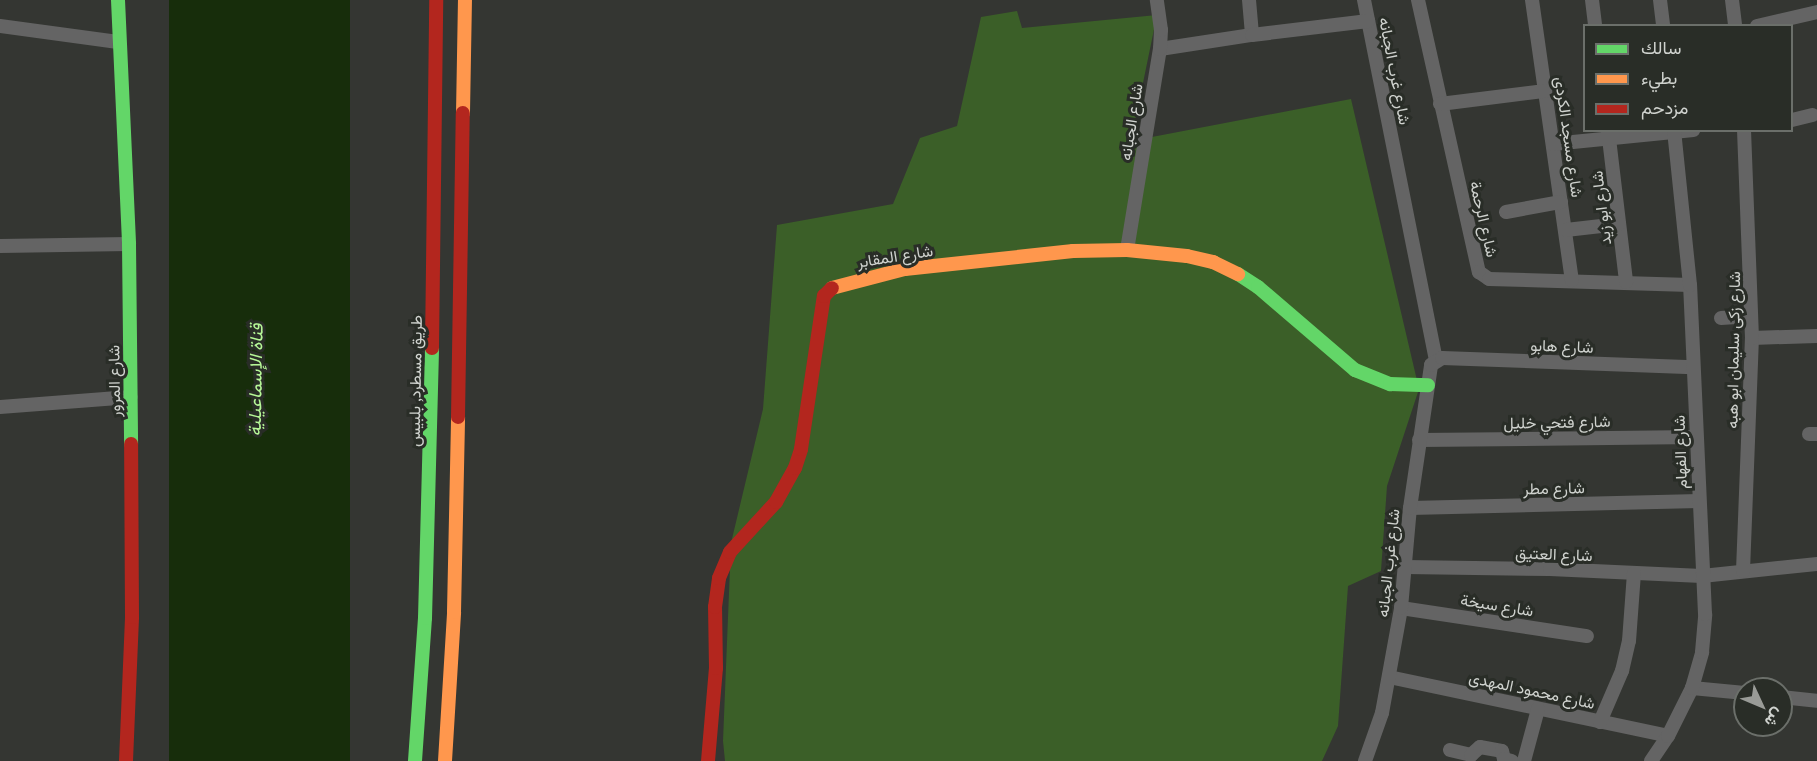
<!DOCTYPE html>
<meta charset="utf-8">
<style>
body{margin:0}
#map{position:relative;width:1817px;height:761px;overflow:hidden;background:#343632;font-family:"PT Serif",Vazirmatn,serif}
div>[style]{position:absolute}
.green>*{inset:0;background:#3b5f28}
.water>*{inset:0;background:#172d0b;transform-origin:0 0}
.street>*{height:14px;margin:-7px;padding:0 7px;transform-origin:7px;border-radius:7px;background:#646464}
.fast>*{height:14px;margin:-7px;padding:0 7px;transform-origin:7px;border-radius:7px;background:#63d668}
.slow>*{height:14px;margin:-7px;padding:0 7px;transform-origin:7px;border-radius:7px;background:#ff974d}
.jam>*{height:14px;margin:-7px;padding:0 7px;transform-origin:7px;border-radius:7px;background:#b3261e}
span{translate:-50% -50%;white-space:nowrap;text-align:center;line-height:1.15;-webkit-text-stroke:6px #292d27;paint-order:stroke}
.street-label{font-size:16px;color:#cfd2ce}
.water-label{font-size:18px;color:#b6f797;font-style:italic}
.legend{position:absolute;left:1583px;top:24px;width:210px;height:108px;box-sizing:border-box;background:#292d27;border:2px solid #6b6f6a;margin:0;padding:8px 10px;list-style:none;font-size:18px;color:#cfd2ce}
.legend li{display:flex;align-items:center;gap:12px;height:30px}
.legend b{width:30px;border:2px solid #6b6f6a}
.north{position:absolute;left:1733px;top:677px;width:60px;height:60px;box-sizing:border-box;background:#292d27;border:2px solid #6b6f6a;border-radius:50%;rotate:134deg;font-size:16px;font-weight:700;line-height:24px;text-align:center;color:#cfd2ce}
.north::after{content:'';display:block;margin:auto;width:21px;height:27px;background:#999b97;clip-path:polygon(50% 0,100% 100%,50% 72%,0 100%)}
</style>
<div id="map">
<div class="green">
<div style="clip-path:polygon(1017px 11px,1022px 28px,1157px 15px,1131px 141px,1351px 99px,1419px 389px,1387px 486px,1381px 571px,1348px 586px,1338px 726px,1322px 761px,725px 761px,723px 741px,731px 543px,763px 409px,777px 225px,893px 204px,920px 138px,957px 126px,981px 17px)"></div>
</div>
<div class="water">
<div style="left:169px;top:0;width:181px;height:761px"></div>
</div>
<div class="street">
<div style="left:1249px;top:0;width:35px;rotate:85deg"></div>
<div style="left:1364px;top:0;width:368px;rotate:78.7deg"></div>
<div style="left:1418px;top:0;width:279px;rotate:77.4deg"></div>
<div style="left:1479px;top:272px;width:12px;rotate:35deg"></div>
<div style="left:1489px;top:279px;width:201px;rotate:1.7deg"></div>
<div style="left:1532px;top:0;width:283px;rotate:81.9deg"></div>
<div style="left:1592px;top:0;width:26px;rotate:83deg"></div>
<div style="left:1660px;top:0;width:26px;rotate:83deg"></div>
<div style="left:1732px;top:0;width:26px;rotate:83deg"></div>
<div style="left:0;top:26px;width:119px;rotate:7.7deg"></div>
<div style="left:1757px;top:26px;width:62px;rotate:-13.1deg"></div>
<div style="left:1160px;top:49px;width:93px;rotate:-8.7deg"></div>
<div style="left:1252px;top:35px;width:117px;rotate:-6.9deg"></div>
<div style="left:1440px;top:104px;width:106px;rotate:-7.1deg"></div>
<div style="left:1792px;top:120px;width:21px;rotate:-14deg"></div>
<div style="left:1608px;top:130px;width:153px;rotate:83.2deg"></div>
<div style="left:1553px;top:144px;width:141px;rotate:-5.7deg"></div>
<div style="left:1506px;top:212px;width:56px;rotate:-10.3deg"></div>
<div style="left:1566px;top:230px;width:53px;rotate:-6.5deg"></div>
<div style="left:0;top:246px;width:129px;rotate:-0.9deg"></div>
<div style="left:1127px;top:250px;width:204px;rotate:-80.7deg"></div>
<div style="left:1160px;top:49px;width:19px;rotate:-87deg"></div>
<div style="left:1161px;top:30px;width:30px;rotate:-98deg"></div>
<div style="left:1721px;top:318px;width:30px;rotate:-4deg"></div>
<div style="left:1752px;top:338px;width:65px;rotate:-1.8deg"></div>
<div style="left:0;top:407px;width:131px;rotate:-4.4deg"></div>
<div style="left:1809px;top:434px;width:8px"></div>
<div style="left:1419px;top:440px;width:277px;rotate:-0.6deg"></div>
<div style="left:1410px;top:508px;width:289px;rotate:-1.4deg"></div>
<div style="left:1405px;top:567px;width:145px;rotate:0.8deg"></div>
<div style="left:1550px;top:569px;width:152px;rotate:2.6deg"></div>
<div style="left:1702px;top:576px;width:116px;rotate:-6deg"></div>
<div style="left:1743px;top:571px;width:233px;rotate:-87.8deg"></div>
<div style="left:1752px;top:338px;width:208px;rotate:-92.2deg"></div>
<div style="left:1401px;top:608px;width:188px;rotate:8.6deg"></div>
<div style="left:1389px;top:677px;width:285px;rotate:11.9deg"></div>
<div style="left:1692px;top:688px;width:53px;rotate:5.4deg"></div>
<div style="left:1781px;top:697px;width:36px;rotate:6deg"></div>
<div style="left:1600px;top:722px;width:56px;rotate:-66.7deg"></div>
<div style="left:1622px;top:671px;width:31px;rotate:-77deg"></div>
<div style="left:1629px;top:641px;width:68px;rotate:-85.8deg"></div>
<div style="left:1450px;top:750px;width:22px;rotate:13deg"></div>
<div style="left:1471px;top:755px;width:12px;rotate:-42deg"></div>
<div style="left:1480px;top:747px;width:22px;rotate:10deg"></div>
<div style="left:1502px;top:751px;width:8px;rotate:76deg"></div>
<div style="left:1504px;top:759px;width:8px;rotate:14deg"></div>
<div style="left:1365px;top:761px;width:51px;rotate:-70.5deg"></div>
<div style="left:1382px;top:713px;width:107px;rotate:-79.7deg"></div>
<div style="left:1401px;top:608px;width:100px;rotate:-84.9deg"></div>
<div style="left:1410px;top:508px;width:145px;rotate:-81.6deg"></div>
<div style="left:1431px;top:365px;width:13px;rotate:-32deg"></div>
<div style="left:1442px;top:358px;width:251px;rotate:2.1deg"></div>
<div style="left:1524px;top:761px;width:54px;rotate:-74.9deg"></div>
<div style="left:1651px;top:761px;width:30px;rotate:-56deg"></div>
<div style="left:1668px;top:736px;width:54px;rotate:-63.4deg"></div>
<div style="left:1692px;top:688px;width:37px;rotate:-74deg"></div>
<div style="left:1702px;top:652px;width:38px;rotate:-85deg"></div>
<div style="left:1705px;top:614px;width:329px;rotate:-92.6deg"></div>
<div style="left:1690px;top:285px;width:156px;rotate:-95.9deg"></div>
</div>
<div class="fast">
<div style="left:118px;top:0;width:244px;rotate:87.4deg"></div>
<div style="left:129px;top:244px;width:200px;rotate:89.4deg"></div>
<div style="left:1238px;top:274px;width:24px;rotate:33deg"></div>
<div style="left:1258px;top:287px;width:128px;rotate:40.6deg"></div>
<div style="left:1355px;top:370px;width:38px;rotate:22deg"></div>
<div style="left:1390px;top:384px;width:38px;rotate:2deg"></div>
<div style="left:415px;top:761px;width:143px;rotate:-86deg"></div>
<div style="left:425px;top:618px;width:270px;rotate:-88.5deg"></div>
</div>
<div class="slow">
<div style="left:463px;top:113px;width:113px;rotate:-89deg"></div>
<div style="left:832px;top:288px;width:75px;rotate:-14.6deg"></div>
<div style="left:905px;top:269px;width:169px;rotate:-6.1deg"></div>
<div style="left:1073px;top:251px;width:54px;rotate:-1.1deg"></div>
<div style="left:1127px;top:250px;width:60px;rotate:5.7deg"></div>
<div style="left:1187px;top:256px;width:27px;rotate:13deg"></div>
<div style="left:1213px;top:262px;width:28px;rotate:26deg"></div>
<div style="left:445px;top:761px;width:149px;rotate:-86.5deg"></div>
<div style="left:454px;top:612px;width:195px;rotate:-88.8deg"></div>
</div>
<div class="jam">
<div style="left:432px;top:348px;width:348px;rotate:-89.3deg"></div>
<div style="left:458px;top:417px;width:304px;rotate:-89.1deg"></div>
<div style="left:126px;top:761px;width:144px;rotate:-87.6deg"></div>
<div style="left:132px;top:617px;width:173px;rotate:-90.3deg"></div>
<div style="left:708px;top:761px;width:93px;rotate:-85.1deg"></div>
<div style="left:716px;top:668px;width:61px;rotate:-90.9deg"></div>
<div style="left:715px;top:607px;width:29px;rotate:-82deg"></div>
<div style="left:719px;top:578px;width:28px;rotate:-67deg"></div>
<div style="left:730px;top:552px;width:68px;rotate:-47.4deg"></div>
<div style="left:776px;top:502px;width:39px;rotate:-61deg"></div>
<div style="left:795px;top:468px;width:20px;rotate:-72deg"></div>
<div style="left:801px;top:449px;width:155px;rotate:-81.5deg"></div>
<div style="left:824px;top:296px;width:11px;rotate:-45deg"></div>
</div>
<div class="street-label">
<span style="left:1395px;top:71px;rotate:79deg">شارع غرب الجبانه</span>
<span style="left:1131px;top:122px;rotate:-81deg">شارع الجبانه</span>
<span style="left:1569px;top:137px;rotate:82deg">شارع مسجد الكردى</span>
<span style="left:1601px;top:208px;rotate:-97deg">شارع ابو زيد</span>
<span style="left:1484px;top:219px;rotate:77deg">شارع الرحمة</span>
<span style="left:895px;top:256px;rotate:-9deg">شارع المقابر</span>
<span style="left:1562px;top:346px;rotate:2deg">شارع هابو</span>
<span style="left:1733px;top:350px;rotate:-89deg">شارع زكى سليمان ابو هبه</span>
<span style="left:114px;top:381px;rotate:-91deg">شارع المرور</span>
<span style="left:415px;top:381px;rotate:-89deg">طريق مسطرد, بلبيس</span>
<span style="left:1557px;top:422px;rotate:-1deg">شارع فتحي خليل</span>
<span style="left:1680px;top:452px;rotate:-92deg">شارع الفهام</span>
<span style="left:1554px;top:488px;rotate:-1deg">شارع مطر</span>
<span style="left:1554px;top:554px;rotate:2deg">شارع العتيق</span>
<span style="left:1388px;top:563px;rotate:-84deg">شارع غرب الجبانه</span>
<span style="left:1497px;top:605px;rotate:9deg">شارع سيخة</span>
<span style="left:1532px;top:690px;rotate:12deg">شارع محمود المهدى</span>
</div>
<div class="water-label">
<span style="left:255px;top:380px;rotate:-89deg">قناة الإسماعيلية</span>
</div>
<ul class="legend">
<li><b style="height:8px;background:#63d668"></b>سالك</li>
<li><b style="height:8px;background:#ff974d"></b>بطيء</li>
<li><b style="height:8px;background:#b3261e"></b>مزدحم</li>
</ul>
<div class="north">ش</div>
</div>
